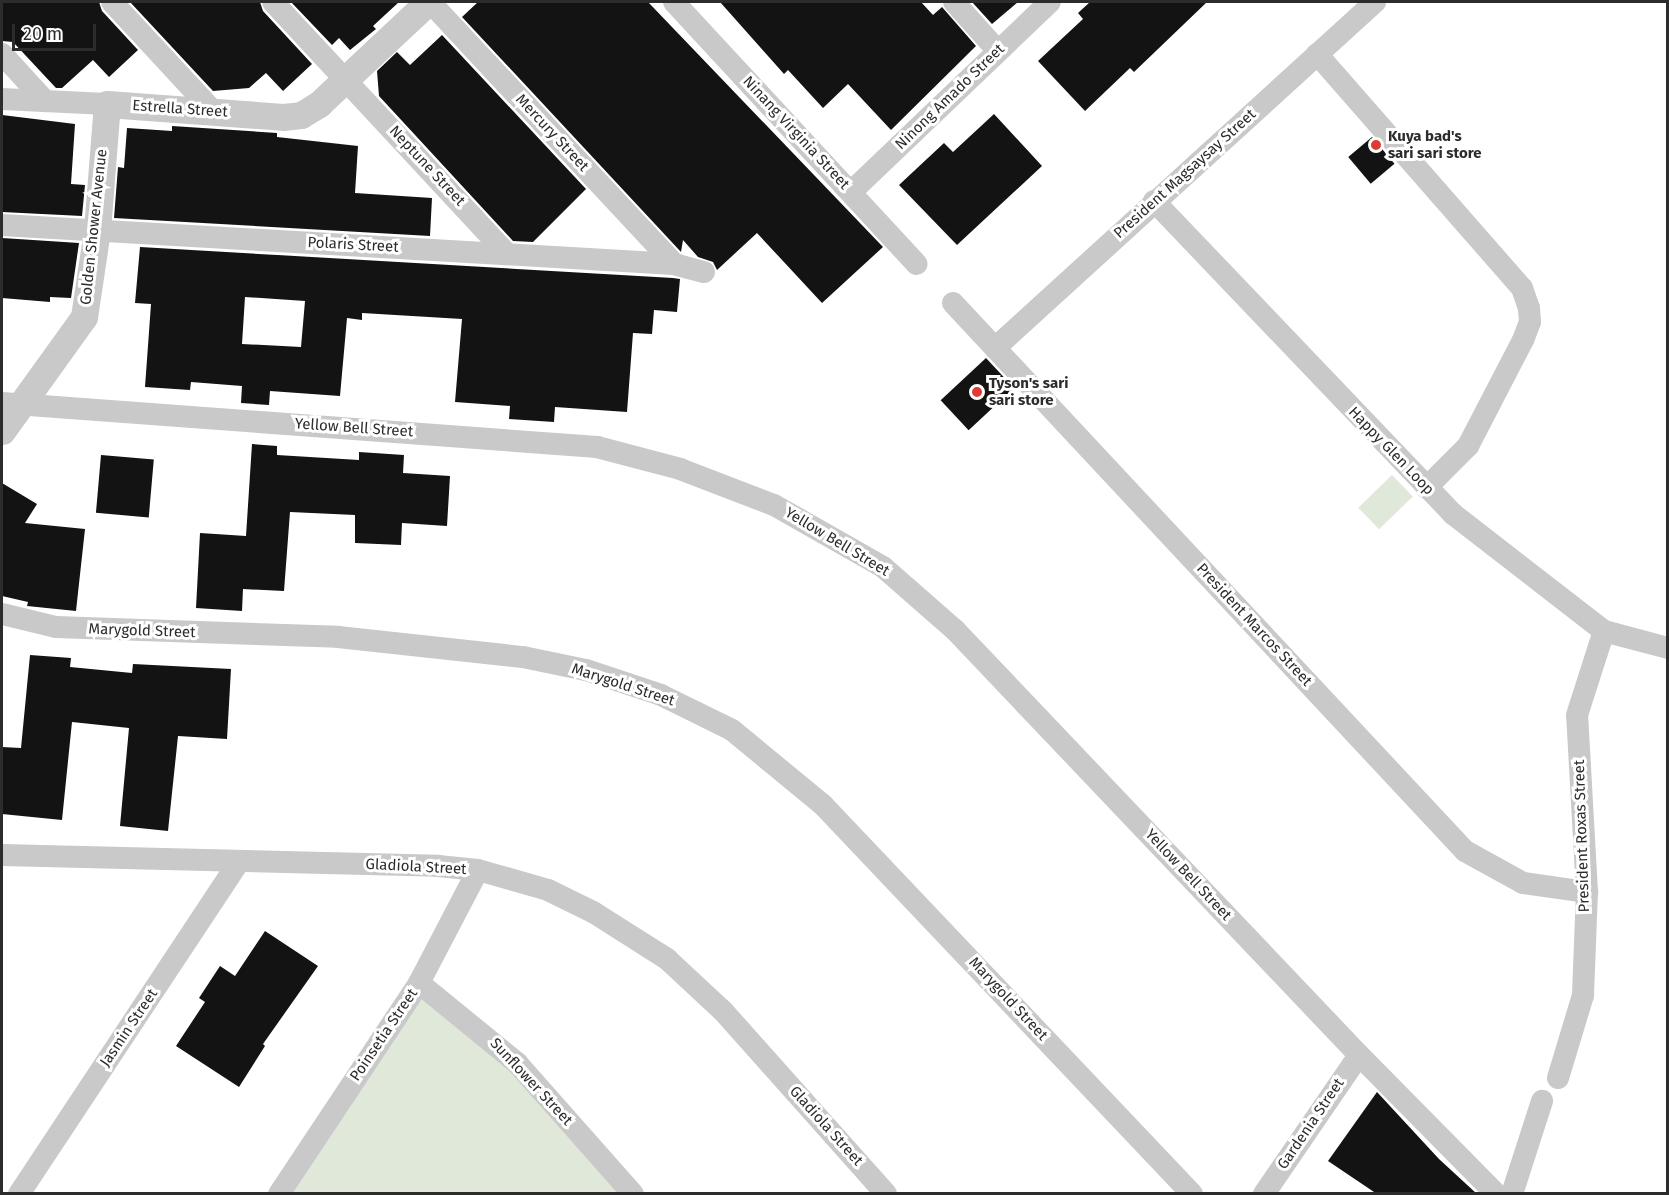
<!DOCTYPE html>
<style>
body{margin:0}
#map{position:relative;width:1669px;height:1195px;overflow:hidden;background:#fff;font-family:"Fira Sans",sans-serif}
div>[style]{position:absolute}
.green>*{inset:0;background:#e0e9d9;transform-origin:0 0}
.building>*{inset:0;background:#131313;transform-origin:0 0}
.minor>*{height:22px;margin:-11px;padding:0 11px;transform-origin:11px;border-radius:11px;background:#c9c9c9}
.tertiary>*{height:27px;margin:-13.5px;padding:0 13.5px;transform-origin:13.5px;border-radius:13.5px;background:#c9c9c9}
.dots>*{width:16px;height:16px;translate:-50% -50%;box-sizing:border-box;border:3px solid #fff;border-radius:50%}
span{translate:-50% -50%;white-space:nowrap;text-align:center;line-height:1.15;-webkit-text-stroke:6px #fff;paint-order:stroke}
.street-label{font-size:15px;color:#2c2c2c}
.poi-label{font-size:15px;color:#2c2c2c;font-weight:700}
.left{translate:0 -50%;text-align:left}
.frame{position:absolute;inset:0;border:3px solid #2c2c2c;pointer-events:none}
.scale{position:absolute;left:12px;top:24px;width:84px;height:27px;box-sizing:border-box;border:3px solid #2c2c2c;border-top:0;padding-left:8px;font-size:18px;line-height:21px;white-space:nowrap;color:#2c2c2c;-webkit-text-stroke:4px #fff;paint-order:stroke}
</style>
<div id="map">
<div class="green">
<div style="left:1392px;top:475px;width:30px;height:47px;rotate:46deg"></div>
<div style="clip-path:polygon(423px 995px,478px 1036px,624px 1194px,292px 1194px)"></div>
</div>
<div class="building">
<div style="clip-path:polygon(2px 2px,99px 2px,102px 11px,138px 50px,109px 77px,93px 60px,62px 88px,56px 88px,13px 42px,2px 41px)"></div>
<div style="clip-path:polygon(130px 2px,260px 2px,263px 11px,312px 64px,283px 91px,266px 73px,249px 88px,213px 91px)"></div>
<div style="clip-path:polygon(291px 2px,399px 2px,373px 26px,376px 29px,350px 50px,339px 38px,332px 45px)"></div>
<div style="clip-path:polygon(478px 2px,648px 2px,883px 247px,822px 303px,757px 233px,717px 270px,713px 262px,698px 257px,683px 240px,681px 252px,462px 17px)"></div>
<div style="clip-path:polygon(720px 2px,921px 2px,933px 15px,942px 7px,976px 46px,891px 130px,848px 84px,823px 108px,788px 70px,784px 74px)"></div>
<div style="clip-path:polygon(972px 2px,1018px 2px,992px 24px)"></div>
<div style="clip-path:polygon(1090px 2px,1207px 2px,1134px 72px,1130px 68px,1085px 111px,1038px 61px,1083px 19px,1078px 13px)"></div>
<div style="clip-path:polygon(442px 35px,586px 189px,533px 242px,513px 241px,379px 96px,377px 71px,397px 52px,410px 65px)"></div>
<div style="clip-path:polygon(994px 114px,1042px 166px,957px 245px,899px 185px,944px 143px,953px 152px)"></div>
<div style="clip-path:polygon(2px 115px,75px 124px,71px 184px,85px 185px,82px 216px,2px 212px)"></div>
<div style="clip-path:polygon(172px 126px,277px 133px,277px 137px,358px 146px,355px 193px,432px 198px,430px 236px,114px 218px,118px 167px,124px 168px,127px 128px,172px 131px)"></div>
<div style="left:1372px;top:137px;width:35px;height:31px;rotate:50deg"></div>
<div style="clip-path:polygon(2px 238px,79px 243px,71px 298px,50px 297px,50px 302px,2px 298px)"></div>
<div style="clip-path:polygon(evenodd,140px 247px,673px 278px,680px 279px,677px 312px,654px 310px,652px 334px,633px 333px,627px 412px,555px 407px,554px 422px,509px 419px,510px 406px,455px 402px,462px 319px,362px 313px,362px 320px,347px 318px,340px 396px,270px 391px,269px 405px,241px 403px,242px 386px,191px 382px,190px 390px,145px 387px,151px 304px,135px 303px,140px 247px,245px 297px,305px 301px,301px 347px,242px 344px,245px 297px)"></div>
<div style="left:986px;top:358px;width:41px;height:62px;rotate:47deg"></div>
<div style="clip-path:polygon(252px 444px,277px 446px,277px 455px,359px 460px,359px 452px,404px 455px,403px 473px,450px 476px,447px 526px,402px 523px,401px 545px,355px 543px,355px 515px,290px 512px,284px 591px,243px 589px,242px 611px,196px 608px,200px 533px,246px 536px)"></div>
<div style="left:101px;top:455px;width:53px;height:58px;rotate:5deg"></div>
<div style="clip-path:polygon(2px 483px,37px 504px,25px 523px,85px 529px,76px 611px,27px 606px,28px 602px,2px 596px)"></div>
<div style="clip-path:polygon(30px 655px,71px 658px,70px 667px,132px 673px,133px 664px,231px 669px,227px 739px,178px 736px,168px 831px,120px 826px,129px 728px,72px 722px,62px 820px,2px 814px,2px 747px,21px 748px)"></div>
<div style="clip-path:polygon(265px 931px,318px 966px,263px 1044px,265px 1046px,239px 1087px,176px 1046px,205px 1002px,199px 998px,220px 966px,235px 976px)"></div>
<div style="clip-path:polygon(1377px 1092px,1439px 1159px,1477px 1194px,1377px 1194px,1328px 1161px)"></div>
</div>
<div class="minor">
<div style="left:112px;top:2px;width:150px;rotate:47.2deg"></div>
<div style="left:273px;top:2px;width:344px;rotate:47.1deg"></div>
<div style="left:430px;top:2px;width:358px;rotate:47deg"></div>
<div style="left:674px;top:2px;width:357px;rotate:47.2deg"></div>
<div style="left:954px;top:2px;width:66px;rotate:48.1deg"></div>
<div style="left:2px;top:54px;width:64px;rotate:47.5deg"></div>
<div style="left:1317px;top:54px;width:311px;rotate:48.8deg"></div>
<div style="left:1522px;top:288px;width:21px;rotate:71deg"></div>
<div style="left:1529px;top:308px;width:14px;rotate:86deg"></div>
<div style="left:1530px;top:322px;width:19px;rotate:111deg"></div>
<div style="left:1523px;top:340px;width:119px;rotate:117.4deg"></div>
<div style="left:1468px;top:446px;width:59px;rotate:135deg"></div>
<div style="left:2px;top:99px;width:105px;rotate:2.7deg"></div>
<div style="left:851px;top:192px;width:275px;rotate:-43.7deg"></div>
<div style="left:1154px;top:201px;width:433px;rotate:46.3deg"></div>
<div style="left:1453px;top:514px;width:191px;rotate:37.8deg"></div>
<div style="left:1604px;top:631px;width:66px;rotate:14.9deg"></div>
<div style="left:2px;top:225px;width:673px;rotate:3.32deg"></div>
<div style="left:674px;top:264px;width:31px;rotate:15deg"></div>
<div style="left:953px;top:303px;width:750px;rotate:46.95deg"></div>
<div style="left:1465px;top:851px;width:66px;rotate:28.9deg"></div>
<div style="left:1523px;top:883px;width:65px;rotate:8deg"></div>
<div style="left:995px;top:348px;width:514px;rotate:-42.32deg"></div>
<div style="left:2px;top:403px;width:597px;rotate:4.23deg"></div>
<div style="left:597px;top:447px;width:86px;rotate:14.8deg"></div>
<div style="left:680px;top:469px;width:101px;rotate:21deg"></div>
<div style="left:774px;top:505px;width:125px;rotate:29.6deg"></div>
<div style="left:883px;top:567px;width:96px;rotate:41.2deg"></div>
<div style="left:955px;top:630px;width:586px;rotate:46.45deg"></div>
<div style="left:1359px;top:1055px;width:195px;rotate:45.4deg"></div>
<div style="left:2px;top:614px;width:56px;rotate:13.5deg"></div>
<div style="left:56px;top:627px;width:282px;rotate:2deg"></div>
<div style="left:338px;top:637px;width:186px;rotate:6.2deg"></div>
<div style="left:523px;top:657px;width:64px;rotate:11.7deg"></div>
<div style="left:586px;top:670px;width:79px;rotate:18.4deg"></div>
<div style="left:661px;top:695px;width:79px;rotate:26.2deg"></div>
<div style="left:732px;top:730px;width:118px;rotate:39.5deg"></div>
<div style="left:823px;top:805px;width:536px;rotate:46.51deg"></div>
<div style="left:2px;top:855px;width:436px;rotate:1.4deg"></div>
<div style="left:438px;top:866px;width:40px;rotate:5.7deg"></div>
<div style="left:478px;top:870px;width:73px;rotate:15.9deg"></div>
<div style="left:548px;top:890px;width:50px;rotate:26.1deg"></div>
<div style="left:593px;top:912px;width:88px;rotate:32.4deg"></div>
<div style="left:667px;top:959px;width:76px;rotate:42.9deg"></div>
<div style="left:723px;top:1011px;width:245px;rotate:48.3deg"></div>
<div style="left:419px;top:983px;width:127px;rotate:39.2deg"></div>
<div style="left:517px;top:1063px;width:175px;rotate:48.5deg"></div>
<div style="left:1558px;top:1078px;width:87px;rotate:-73.2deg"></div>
<div style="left:1583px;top:995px;width:103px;rotate:-87.8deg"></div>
<div style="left:1587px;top:892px;width:177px;rotate:-93.2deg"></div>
<div style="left:1577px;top:715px;width:88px;rotate:-72.2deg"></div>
<div style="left:19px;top:1194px;width:398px;rotate:-56.5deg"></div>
<div style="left:279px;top:1194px;width:253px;rotate:-56.4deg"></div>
<div style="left:419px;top:983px;width:127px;rotate:-62.4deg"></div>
<div style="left:1264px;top:1194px;width:168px;rotate:-55.6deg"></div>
<div style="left:1512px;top:1194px;width:98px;rotate:-72.1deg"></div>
</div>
<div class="tertiary">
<div style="left:2px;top:431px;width:140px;rotate:-54.3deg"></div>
<div style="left:84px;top:317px;width:88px;rotate:-81.5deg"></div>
<div style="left:97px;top:230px;width:126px;rotate:-85.5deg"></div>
<div style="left:107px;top:104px;width:176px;rotate:4.2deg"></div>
<div style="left:283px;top:117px;width:18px;rotate:-6deg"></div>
<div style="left:301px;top:115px;width:21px;rotate:-31deg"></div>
<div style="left:319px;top:104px;width:149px;rotate:-43.1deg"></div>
</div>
<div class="dots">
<div style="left:1376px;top:145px;background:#dd3b33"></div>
<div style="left:977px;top:392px;background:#dd3b33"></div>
</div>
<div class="street-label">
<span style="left:950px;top:97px;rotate:-44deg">Ninong Amado Street</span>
<span style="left:180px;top:109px;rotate:4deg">Estrella Street</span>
<span style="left:552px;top:133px;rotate:47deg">Mercury Street</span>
<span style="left:796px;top:133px;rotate:47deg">Ninang Virginia Street</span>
<span style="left:427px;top:166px;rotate:47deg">Neptune Street</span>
<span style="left:1185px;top:174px;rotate:-42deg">President Magsaysay Street</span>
<span style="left:94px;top:227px;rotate:-84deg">Golden Shower Avenue</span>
<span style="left:353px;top:245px;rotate:3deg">Polaris Street</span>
<span style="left:354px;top:428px;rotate:4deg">Yellow Bell Street</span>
<span style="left:1391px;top:451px;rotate:46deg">Happy Glen Loop</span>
<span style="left:837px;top:542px;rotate:31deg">Yellow Bell Street</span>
<span style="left:1254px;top:625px;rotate:47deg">President Marcos Street</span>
<span style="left:142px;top:631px;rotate:2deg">Marygold Street</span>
<span style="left:623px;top:685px;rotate:18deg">Marygold Street</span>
<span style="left:1582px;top:836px;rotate:-92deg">President Roxas Street</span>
<span style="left:416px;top:867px;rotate:3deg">Gladiola Street</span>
<span style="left:1188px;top:875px;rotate:47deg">Yellow Bell Street</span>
<span style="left:1008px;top:999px;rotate:47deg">Marygold Street</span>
<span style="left:129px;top:1028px;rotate:-56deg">Jasmin Street</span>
<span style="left:384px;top:1035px;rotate:-56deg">Poinsetia Street</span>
<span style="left:531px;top:1082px;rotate:47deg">Sunflower Street</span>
<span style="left:1311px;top:1124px;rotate:-56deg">Gardenia Street</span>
<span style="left:826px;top:1126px;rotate:48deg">Gladiola Street</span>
</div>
<div class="poi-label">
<span class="left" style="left:1388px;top:145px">Kuya bad's<br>sari sari store</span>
<span class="left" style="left:989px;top:392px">Tyson's sari<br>sari store</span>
</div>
<div class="frame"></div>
<div class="scale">20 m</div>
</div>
